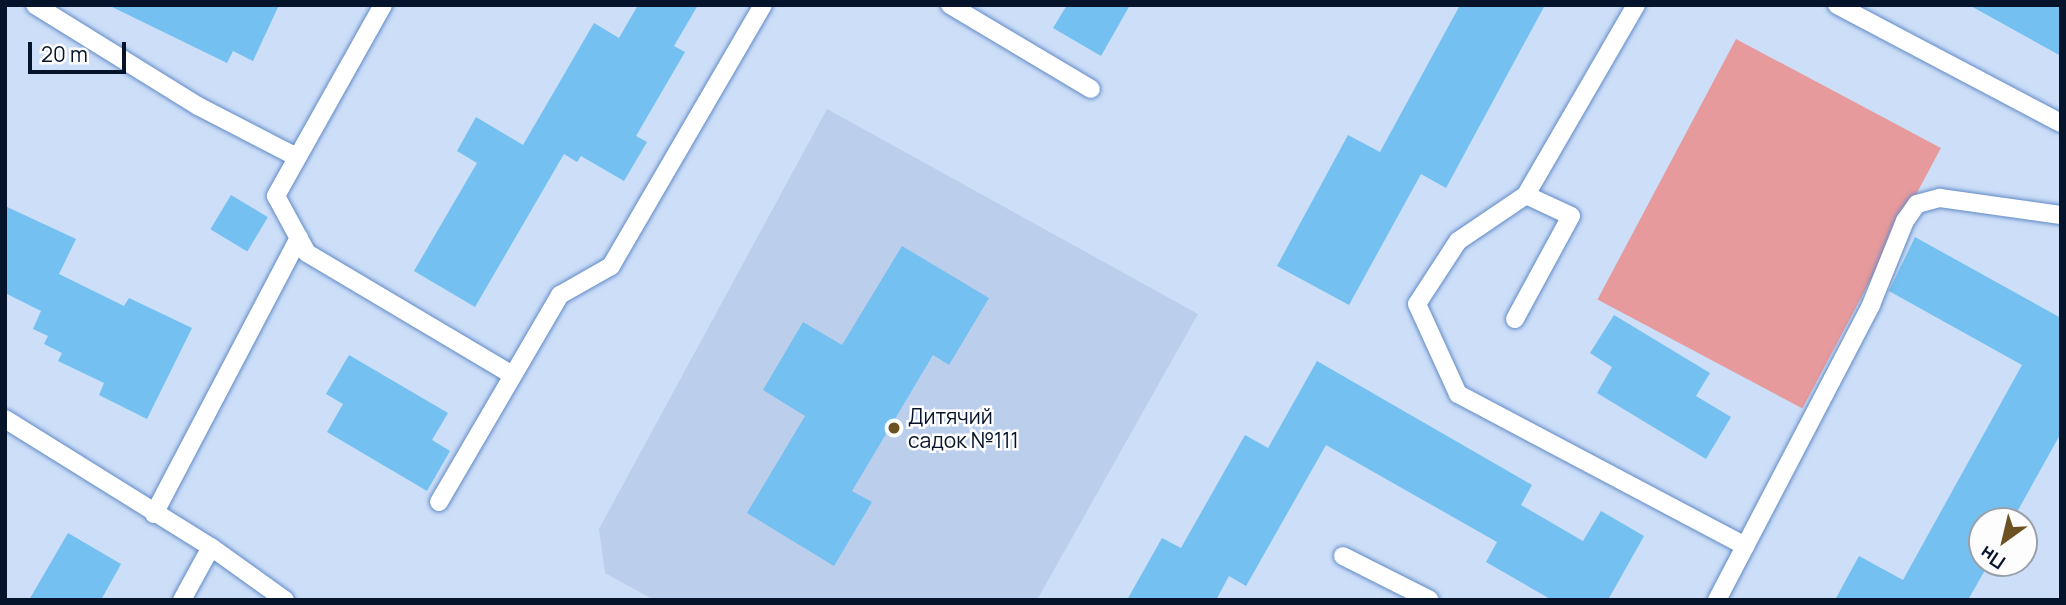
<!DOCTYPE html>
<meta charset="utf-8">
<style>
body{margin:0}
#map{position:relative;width:2066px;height:605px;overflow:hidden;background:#ccdef8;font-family:Manrope,sans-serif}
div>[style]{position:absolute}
.built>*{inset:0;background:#bbceeb}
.green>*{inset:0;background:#e69a9c;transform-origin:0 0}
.building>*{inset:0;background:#74c0f0;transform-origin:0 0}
.roads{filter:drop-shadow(0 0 2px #618ac6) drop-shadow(0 0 2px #618ac6)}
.service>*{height:18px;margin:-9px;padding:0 9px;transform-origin:9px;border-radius:9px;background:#fff}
.dots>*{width:19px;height:19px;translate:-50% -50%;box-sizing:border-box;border:4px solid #fdfdfd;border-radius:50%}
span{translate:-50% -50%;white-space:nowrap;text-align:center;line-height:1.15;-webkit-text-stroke:5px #fdfdfd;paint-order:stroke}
.poi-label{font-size:21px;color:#05142b}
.left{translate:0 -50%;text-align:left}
.frame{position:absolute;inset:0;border:7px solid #05142b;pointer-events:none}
.north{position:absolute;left:1968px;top:507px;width:70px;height:70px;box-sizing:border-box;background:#fdfdfd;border:2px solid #9aa0a9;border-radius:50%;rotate:214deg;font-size:19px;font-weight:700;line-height:28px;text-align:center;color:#05142b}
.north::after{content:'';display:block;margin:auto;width:24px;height:32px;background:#6c5123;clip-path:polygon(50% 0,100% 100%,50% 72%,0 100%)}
.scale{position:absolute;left:28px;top:42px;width:98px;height:32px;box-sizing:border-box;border:4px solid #05142b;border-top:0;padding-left:9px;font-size:21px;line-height:24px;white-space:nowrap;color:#05142b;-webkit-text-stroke:5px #fdfdfd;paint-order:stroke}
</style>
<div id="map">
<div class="built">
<div style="clip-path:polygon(827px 109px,1198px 314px,1037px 600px,654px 600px,605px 573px,599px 529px)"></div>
</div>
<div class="green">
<div style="left:1736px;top:39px;width:232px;height:295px;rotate:28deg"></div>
</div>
<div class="building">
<div style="clip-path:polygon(108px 5px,279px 5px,253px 61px,233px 51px,227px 63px)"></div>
<div style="clip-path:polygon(638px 5px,698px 5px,674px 46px,685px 52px,636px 136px,647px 142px,624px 181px,581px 156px,577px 162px,564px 154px,475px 307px,414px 271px,477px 163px,457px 151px,476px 117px,523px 145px,594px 23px,619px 38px)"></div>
<div style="clip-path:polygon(1067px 5px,1130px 5px,1101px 56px,1053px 28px)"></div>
<div style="clip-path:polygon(1460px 5px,1545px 5px,1446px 188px,1421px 174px,1349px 305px,1277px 266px,1348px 135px,1380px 152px)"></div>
<div style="clip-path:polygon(1969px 5px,2061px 5px,2061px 56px)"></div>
<div style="left:231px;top:195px;width:43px;height:40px;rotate:31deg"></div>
<div style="clip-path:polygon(5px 206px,76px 239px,59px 274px,124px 306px,129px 298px,192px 328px,147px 419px,99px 395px,104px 383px,58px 361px,62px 353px,44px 344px,48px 336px,33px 329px,41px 311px,5px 293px)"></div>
<div style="clip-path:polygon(1915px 237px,2061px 318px,2061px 433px,2012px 521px,1982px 521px,1982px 563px,1989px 563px,1968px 600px,1835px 600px,1859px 556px,1903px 580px,2022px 365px,1889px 291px)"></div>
<div style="clip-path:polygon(902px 246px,989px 298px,949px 365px,933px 355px,852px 491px,872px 502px,834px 566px,747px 513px,805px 416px,763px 390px,803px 322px,842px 345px)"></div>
<div style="clip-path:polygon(1614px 315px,1710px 373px,1696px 396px,1731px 417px,1706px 459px,1597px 393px,1612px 367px,1590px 353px)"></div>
<div style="clip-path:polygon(349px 355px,448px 413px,432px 440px,450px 451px,427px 491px,327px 432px,343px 404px,326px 394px)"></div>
<div style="clip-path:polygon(1317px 361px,1532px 485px,1521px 505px,1583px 541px,1601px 511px,1644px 536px,1608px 600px,1552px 600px,1486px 562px,1497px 542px,1326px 445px,1246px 586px,1229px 576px,1216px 600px,1127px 600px,1162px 538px,1181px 548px,1245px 435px,1268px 448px)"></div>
<div style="clip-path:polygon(68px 533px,121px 564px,101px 600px,29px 600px)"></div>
</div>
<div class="roads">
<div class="service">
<div style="left:35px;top:5px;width:192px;rotate:31.8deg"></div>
<div style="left:198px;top:106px;width:111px;rotate:27.3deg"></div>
<div style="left:383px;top:5px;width:219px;rotate:119.3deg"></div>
<div style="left:276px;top:196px;width:65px;rotate:61.5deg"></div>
<div style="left:307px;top:253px;width:237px;rotate:30.7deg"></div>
<div style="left:950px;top:5px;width:164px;rotate:30.8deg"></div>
<div style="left:1636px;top:5px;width:220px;rotate:120.1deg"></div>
<div style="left:1526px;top:195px;width:82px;rotate:145.9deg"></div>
<div style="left:1458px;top:241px;width:75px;rotate:123.1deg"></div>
<div style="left:1417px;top:304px;width:99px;rotate:65.5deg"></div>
<div style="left:1458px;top:394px;width:325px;rotate:27.9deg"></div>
<div style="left:1837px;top:5px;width:253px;rotate:27.8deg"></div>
<div style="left:1515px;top:319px;width:117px;rotate:-61.5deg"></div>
<div style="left:1571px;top:216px;width:50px;rotate:-155deg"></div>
<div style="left:5px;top:419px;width:243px;rotate:31.9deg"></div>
<div style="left:211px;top:547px;width:91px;rotate:35.6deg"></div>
<div style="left:439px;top:502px;width:240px;rotate:-59.7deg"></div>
<div style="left:560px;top:295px;width:59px;rotate:-29.6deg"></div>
<div style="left:611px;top:266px;width:302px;rotate:-59.8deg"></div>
<div style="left:154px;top:514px;width:312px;rotate:-62.3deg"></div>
<div style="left:1343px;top:556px;width:97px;rotate:26.8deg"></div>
<div style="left:182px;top:600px;width:60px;rotate:-61.3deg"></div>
<div style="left:1717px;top:600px;width:333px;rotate:-62.4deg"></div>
<div style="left:1871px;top:305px;width:91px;rotate:-68deg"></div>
<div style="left:1905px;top:221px;width:21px;rotate:-55deg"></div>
<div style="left:1917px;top:204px;width:24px;rotate:-15deg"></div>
<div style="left:1940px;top:198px;width:122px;rotate:8deg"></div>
</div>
</div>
<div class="dots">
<div style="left:894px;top:428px;background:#6c5123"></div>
</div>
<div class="poi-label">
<span class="left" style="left:908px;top:428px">Дитячий<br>садок №111</span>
</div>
<div class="frame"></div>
<div class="north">Пн</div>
<div class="scale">20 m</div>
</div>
